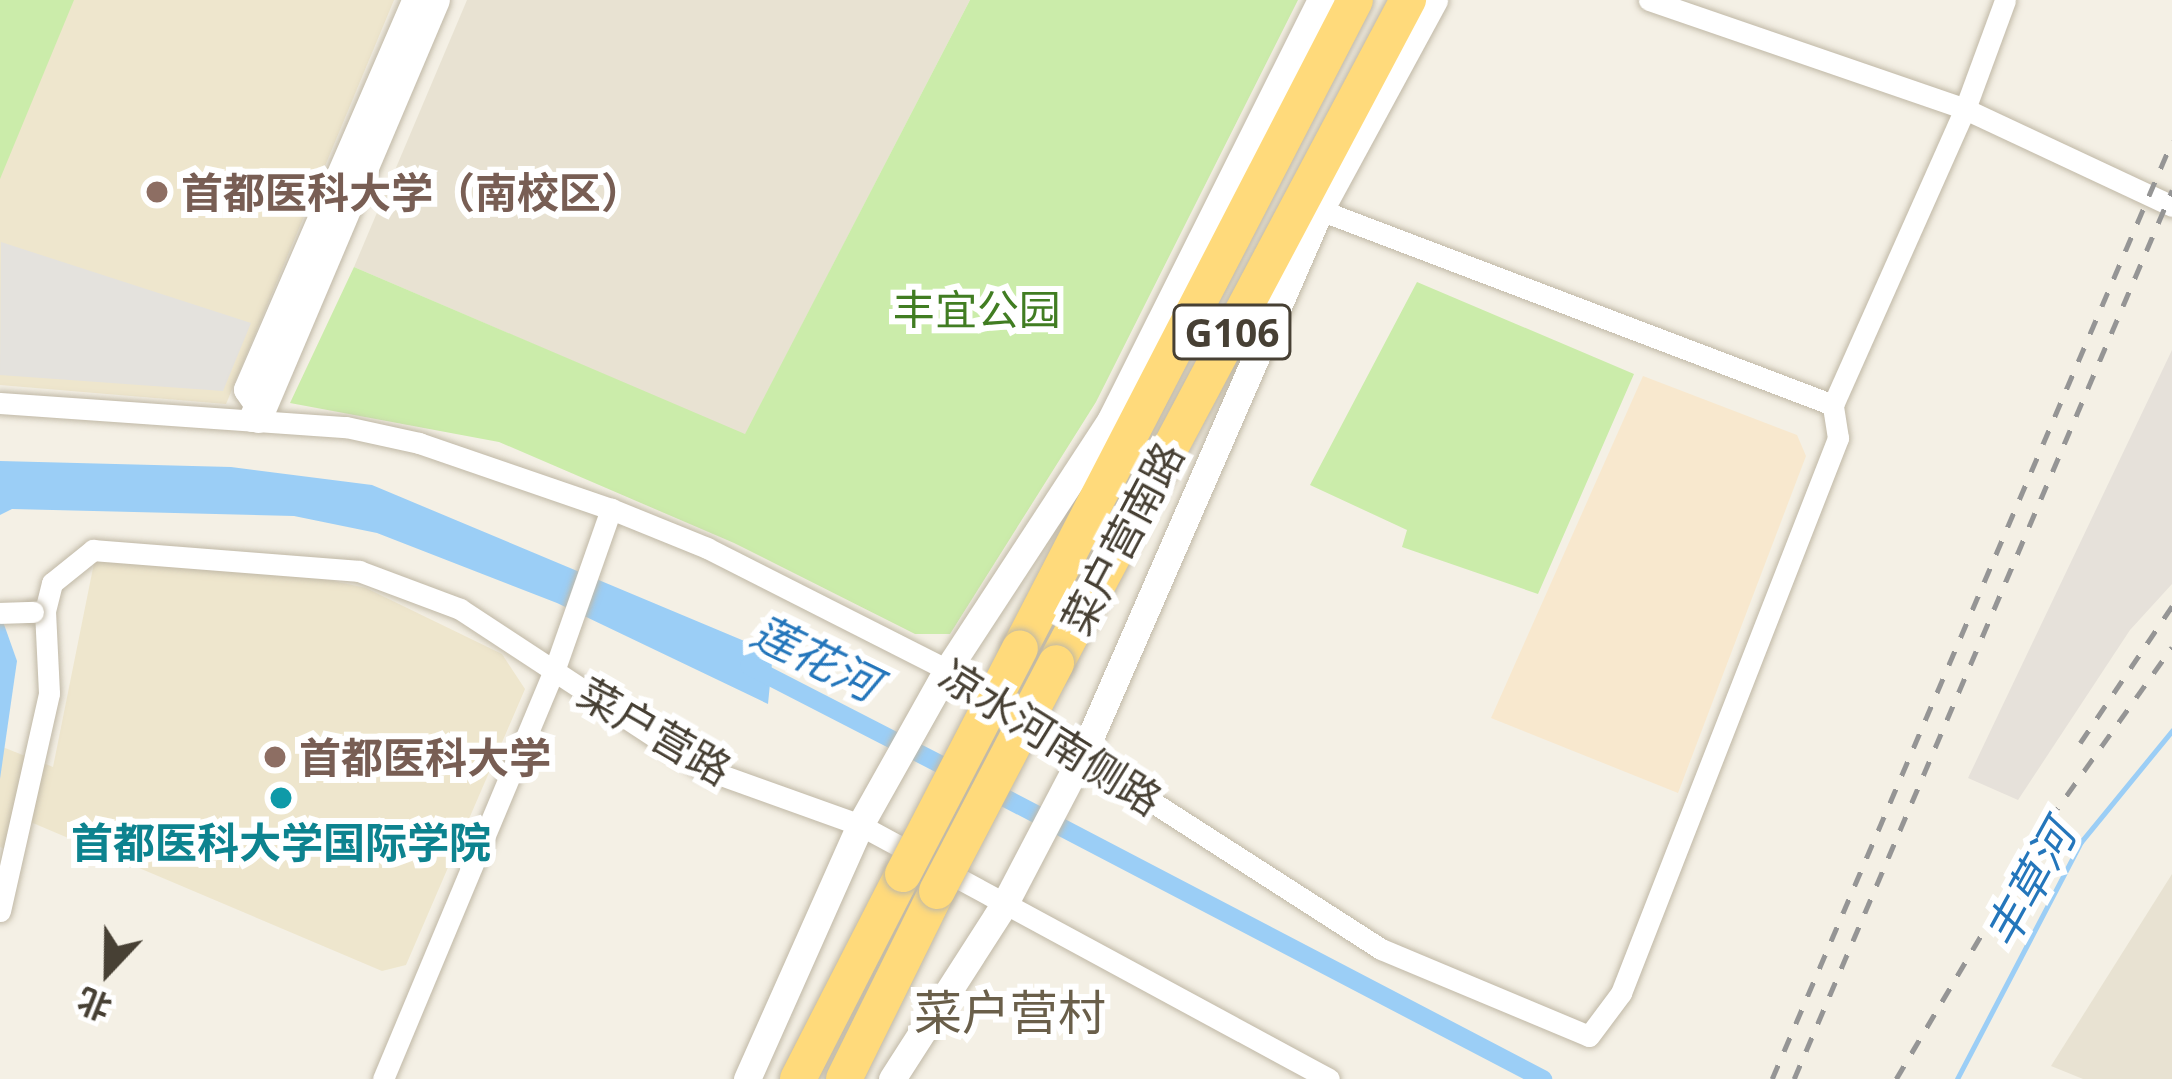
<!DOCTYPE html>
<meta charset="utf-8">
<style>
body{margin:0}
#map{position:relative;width:2172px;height:1079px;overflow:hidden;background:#f4f0e5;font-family:"Noto Sans","Noto Sans SC",sans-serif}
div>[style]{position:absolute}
.residential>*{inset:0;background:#e8e2d2}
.commercial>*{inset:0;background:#f8e8ce}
.industrial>*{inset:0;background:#e6e1da}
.education>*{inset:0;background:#eee6cd}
.green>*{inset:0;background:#cbecaa}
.parking>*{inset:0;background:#e4e2dd}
.water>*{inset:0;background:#9bcef6}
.stream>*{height:4.5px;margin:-2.25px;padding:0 2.25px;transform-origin:2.25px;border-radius:2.25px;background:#9bcef6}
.canal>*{height:18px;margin:-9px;padding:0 9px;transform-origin:9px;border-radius:9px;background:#9bcef6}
.roads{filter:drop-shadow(0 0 3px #c0b8a6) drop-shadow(0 0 3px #c0b8a6)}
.minor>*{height:21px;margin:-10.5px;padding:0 10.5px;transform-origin:10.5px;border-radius:10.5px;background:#fff}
.tertiary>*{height:27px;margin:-13.5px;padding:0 13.5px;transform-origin:13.5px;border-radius:13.5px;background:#fff}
.trunk>*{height:36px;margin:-18px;padding:0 18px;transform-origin:18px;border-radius:18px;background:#ffda7b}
.rail>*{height:4.5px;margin-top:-2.25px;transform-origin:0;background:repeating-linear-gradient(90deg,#959595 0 15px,transparent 0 30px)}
.bridges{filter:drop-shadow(0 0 3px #c0b8a6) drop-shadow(0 0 3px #c0b8a6)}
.minor-bridge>*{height:21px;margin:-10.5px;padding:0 10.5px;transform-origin:10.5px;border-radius:10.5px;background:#fff}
.trunk-bridge>*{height:36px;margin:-18px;padding:0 18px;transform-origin:18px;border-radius:18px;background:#ffda7b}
.dots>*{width:33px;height:33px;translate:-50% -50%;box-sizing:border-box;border:6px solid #fff;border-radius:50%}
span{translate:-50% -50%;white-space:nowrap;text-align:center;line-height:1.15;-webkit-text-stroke:12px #fff;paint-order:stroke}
.shield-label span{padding:3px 9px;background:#fff;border:3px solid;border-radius:9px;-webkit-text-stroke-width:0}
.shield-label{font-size:39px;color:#474034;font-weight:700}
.education-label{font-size:42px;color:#785e54;font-weight:700}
.left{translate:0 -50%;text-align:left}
.park-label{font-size:42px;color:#417d22}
.street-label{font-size:42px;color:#474034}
.culture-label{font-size:42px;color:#0d838f;font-weight:700}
.water-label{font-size:45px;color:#2476bb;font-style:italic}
.quarter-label{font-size:48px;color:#6a5f4a}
.north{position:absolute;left:48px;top:911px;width:120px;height:120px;-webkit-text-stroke:9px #fff;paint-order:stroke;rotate:202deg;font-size:33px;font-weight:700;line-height:48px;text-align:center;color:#474034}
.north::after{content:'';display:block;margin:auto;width:42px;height:54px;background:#474034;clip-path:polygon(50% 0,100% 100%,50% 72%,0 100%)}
</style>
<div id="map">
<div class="residential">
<div style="clip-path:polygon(467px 0,970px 0,745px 435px,354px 267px)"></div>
<div style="clip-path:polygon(2172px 874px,2172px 1079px,2083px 1079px,2051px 1066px)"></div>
</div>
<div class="commercial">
<div style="clip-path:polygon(1643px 376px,1797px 435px,1806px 456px,1678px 793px,1491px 718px)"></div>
</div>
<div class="industrial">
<div style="clip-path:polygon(2172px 350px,2172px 584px,2130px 630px,2018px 800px,1968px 778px)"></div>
</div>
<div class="education">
<div style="clip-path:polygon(0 0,394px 0,226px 404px,0 385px)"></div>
<div style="clip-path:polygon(95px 558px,287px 571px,366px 588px,502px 654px,525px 689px,406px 965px,382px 971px,21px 818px,6px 849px,0 847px,0 746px,53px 767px)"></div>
</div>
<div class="green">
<div style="clip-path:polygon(0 0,74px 0,0 179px)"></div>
<div style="clip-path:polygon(970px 0,1298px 0,1096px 402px,950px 634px,915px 634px,734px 543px,499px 442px,290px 403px,354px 267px,745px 434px)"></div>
<div style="clip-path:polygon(1417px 282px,1634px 374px,1538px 594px,1402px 547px,1407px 530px,1310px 485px)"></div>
</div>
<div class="parking">
<div style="clip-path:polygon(1px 242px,251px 323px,223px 391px,0 375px)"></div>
</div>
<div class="water">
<div style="clip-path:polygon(0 461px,231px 467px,372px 485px,773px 653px,768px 704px,557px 603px,377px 533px,294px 516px,12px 509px,0 515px)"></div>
<div style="clip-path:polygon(0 613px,17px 661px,0 779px)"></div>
</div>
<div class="stream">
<div style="left:1957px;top:1079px;width:267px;rotate:-62.4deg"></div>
<div style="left:2081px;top:842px;width:144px;rotate:-50.7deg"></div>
</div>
<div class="canal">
<div style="left:749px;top:666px;width:236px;rotate:27.2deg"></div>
<div style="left:984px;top:787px;width:631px;rotate:27.58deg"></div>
</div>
<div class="roads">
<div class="minor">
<div style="left:1649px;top:0;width:334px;rotate:19deg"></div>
<div style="left:1965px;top:109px;width:229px;rotate:25.1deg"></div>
<div style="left:1320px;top:210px;width:549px;rotate:20.81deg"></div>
<div style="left:0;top:403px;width:347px;rotate:4deg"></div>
<div style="left:346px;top:427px;width:75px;rotate:12.4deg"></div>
<div style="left:419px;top:443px;width:203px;rotate:19deg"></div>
<div style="left:611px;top:509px;width:104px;rotate:22.1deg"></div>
<div style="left:707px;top:548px;width:269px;rotate:26.9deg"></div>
<div style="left:947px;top:670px;width:516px;rotate:32.74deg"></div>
<div style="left:1381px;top:949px;width:225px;rotate:22.7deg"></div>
<div style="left:1589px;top:1036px;width:54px;rotate:-53.3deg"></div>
<div style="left:1621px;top:993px;width:596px;rotate:-68.64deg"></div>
<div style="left:1838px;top:438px;width:33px;rotate:-99deg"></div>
<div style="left:1833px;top:405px;width:324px;rotate:-66deg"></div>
<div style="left:1965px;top:109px;width:116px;rotate:-69.8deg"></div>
<div style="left:45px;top:611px;width:29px;rotate:-76deg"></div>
<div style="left:52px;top:583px;width:53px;rotate:-38.8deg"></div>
<div style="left:93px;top:550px;width:267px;rotate:4.5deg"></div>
<div style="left:359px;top:571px;width:108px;rotate:20.6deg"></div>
<div style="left:460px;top:609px;width:292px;rotate:33.3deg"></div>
<div style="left:704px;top:769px;width:166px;rotate:19.7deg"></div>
<div style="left:860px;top:825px;width:533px;rotate:28.44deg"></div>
<div style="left:0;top:911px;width:223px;rotate:-77.3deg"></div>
<div style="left:49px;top:693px;width:82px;rotate:-92.8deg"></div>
<div style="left:45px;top:611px;width:12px;rotate:175deg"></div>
<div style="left:383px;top:1079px;width:442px;rotate:-67.3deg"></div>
<div style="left:554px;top:671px;width:172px;rotate:-70.6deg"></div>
</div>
<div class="tertiary">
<div style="left:252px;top:418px;width:14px;rotate:-65deg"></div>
<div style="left:258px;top:405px;width:19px;rotate:-125deg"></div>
<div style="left:247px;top:389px;width:424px;rotate:-66.6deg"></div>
<div style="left:258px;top:419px;width:455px;rotate:-67deg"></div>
<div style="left:747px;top:1079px;width:278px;rotate:-66deg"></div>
<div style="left:860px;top:825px;width:178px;rotate:-60.7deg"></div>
<div style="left:947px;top:670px;width:300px;rotate:-56.8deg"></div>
<div style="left:1111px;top:419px;width:469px;rotate:-63.4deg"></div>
<div style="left:892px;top:1079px;width:209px;rotate:-57.3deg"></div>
<div style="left:1005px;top:903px;width:168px;rotate:-62.4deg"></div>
<div style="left:1083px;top:754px;width:593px;rotate:-66.46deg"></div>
<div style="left:1320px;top:210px;width:239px;rotate:-61.5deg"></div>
</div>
<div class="trunk">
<div style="left:1020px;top:648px;width:729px;rotate:-62.66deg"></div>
<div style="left:1056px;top:663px;width:751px;rotate:-62.04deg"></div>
<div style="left:798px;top:1079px;width:230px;rotate:-62.9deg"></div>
<div style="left:844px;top:1079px;width:210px;rotate:-63.7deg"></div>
</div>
</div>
<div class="rail">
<div style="left:2080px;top:743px;width:165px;rotate:-56.1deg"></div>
<div style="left:1772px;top:1079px;width:1020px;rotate:-66.9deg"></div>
<div style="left:1794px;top:1079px;width:966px;rotate:-66.96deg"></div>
<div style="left:1896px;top:1079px;width:301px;rotate:-59.4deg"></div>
<div style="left:2049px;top:820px;width:212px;rotate:-54.6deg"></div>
</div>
<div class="bridges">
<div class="minor-bridge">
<div style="left:0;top:613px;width:33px;rotate:-2deg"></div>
</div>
<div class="trunk-bridge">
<div style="left:903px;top:874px;width:254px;rotate:-62.6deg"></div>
<div style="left:937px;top:891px;width:257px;rotate:-62.4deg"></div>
</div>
</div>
<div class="dots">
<div style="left:157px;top:192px;background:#8d6e63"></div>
<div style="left:275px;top:757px;background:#8d6e63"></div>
<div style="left:281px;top:798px;background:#0f9aa8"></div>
</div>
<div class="shield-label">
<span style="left:1232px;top:332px">G106</span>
</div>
<div class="education-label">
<span class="left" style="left:181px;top:192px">首都医科大学（南校区）</span>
<span class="left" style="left:299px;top:757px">首都医科大学</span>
</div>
<div class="park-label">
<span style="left:977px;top:309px">丰宜公园</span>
</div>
<div class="street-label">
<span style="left:1122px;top:538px;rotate:-62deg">菜户营南路</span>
<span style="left:655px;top:731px;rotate:30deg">菜户营路</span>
<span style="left:1051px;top:737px;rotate:32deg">凉水河南侧路</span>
</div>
<div class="culture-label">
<span style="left:281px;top:842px">首都医科大学国际学院</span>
</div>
<div class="water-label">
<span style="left:816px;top:657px;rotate:26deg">莲花河</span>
<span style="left:2029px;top:884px;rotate:-61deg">丰草河</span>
</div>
<div class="quarter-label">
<span style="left:1010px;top:1012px">菜户营村</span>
</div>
<div class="north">北</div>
</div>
